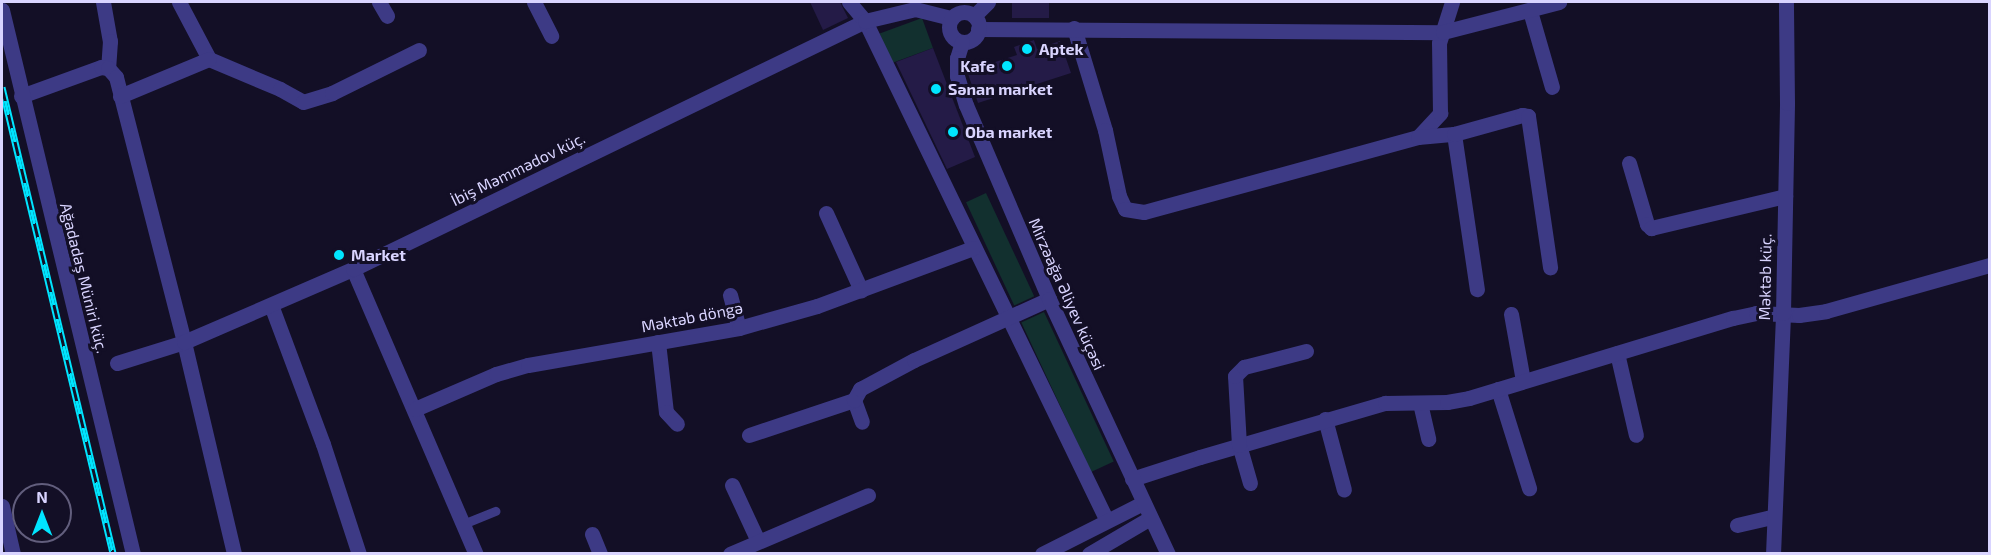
<!DOCTYPE html>
<meta charset="utf-8">
<style>
body{margin:0}
#map{position:relative;width:1991px;height:555px;overflow:hidden;background:#130f26;font-family:"Exo 2",sans-serif}
div>[style]{position:absolute}
.green>*{inset:0;background:#12302f;transform-origin:0 0}
.building>*{inset:0;background:#241b47;transform-origin:0 0}
.service>*{height:9px;margin:-4.5px;padding:0 4.5px;transform-origin:4.5px;border-radius:4.5px;background:#3d3a85}
.minor>*{height:15px;margin:-7.5px;padding:0 7.5px;transform-origin:7.5px;border-radius:7.5px;background:#3d3a85}
.tertiary>*{height:15px;margin:-7.5px;padding:0 7.5px;transform-origin:7.5px;border-radius:7.5px;background:#3d3a85}
.tertiary>.ring{margin:-7.5px;padding:0;box-sizing:content-box;background:none;border:15px solid #3d3a85;border-radius:50%}
.rail>*{height:7px;margin-top:-3.5px;transform-origin:0;background:repeating-linear-gradient(90deg,#130f26 0 14px,#00e5ff 0 28px);box-sizing:border-box;border-block:2px solid #00e5ff}
.dots>*{width:16px;height:16px;translate:-50% -50%;box-sizing:border-box;border:3px solid #130f26;border-radius:50%}
span{translate:-50% -50%;white-space:nowrap;text-align:center;line-height:1.15;-webkit-text-stroke:6px #130f26;paint-order:stroke}
.poi-label{font-size:16px;color:#d9d4ff;font-weight:700}
.left{translate:0 -50%;text-align:left}
.right{translate:-100% -50%;text-align:right}
.street-label{font-size:16px;color:#d9d4ff}
.frame{position:absolute;inset:0;border:3px solid #d9d4ff;pointer-events:none}
.north{position:absolute;left:12px;top:483px;width:60px;height:60px;box-sizing:border-box;background:#130f26;border:2px solid #625e7d;border-radius:50%;rotate:0deg;font-size:16px;font-weight:700;line-height:24px;text-align:center;color:#d9d4ff}
.north::after{content:'';display:block;margin:auto;width:21px;height:27px;background:#00e5ff;clip-path:polygon(50% 0,100% 100%,50% 72%,0 100%)}
</style>
<div id="map">
<div class="green">
<div style="left:922px;top:18px;width:32px;height:45px;rotate:70deg"></div>
<div style="left:986px;top:193px;width:114px;height:22px;rotate:65deg"></div>
<div style="left:1044px;top:312px;width:165px;height:25px;rotate:65deg"></div>
</div>
<div class="building">
<div style="clip-path:polygon(810px 2px,840px 2px,848px 18px,823px 30px)"></div>
<div style="left:1012px;top:2px;width:37px;height:16px"></div>
<div style="clip-path:polygon(1034px 40px,1037px 49px,1060px 41px,1071px 73px,978px 103px,967px 71px,1017px 55px,1014px 47px)"></div>
<div style="clip-path:polygon(933px 48px,975px 157px,947px 169px,896px 62px)"></div>
</div>
<div class="service">
<div style="left:463px;top:524px;width:35px;rotate:-22deg"></div>
</div>
<div class="minor">
<div style="left:103px;top:2px;width:40px;rotate:80deg"></div>
<div style="left:110px;top:41px;width:27px;rotate:94deg"></div>
<div style="left:179px;top:2px;width:64px;rotate:62.2deg"></div>
<div style="left:209px;top:59px;width:77px;rotate:22.9deg"></div>
<div style="left:280px;top:89px;width:26px;rotate:29deg"></div>
<div style="left:303px;top:102px;width:30px;rotate:-17deg"></div>
<div style="left:332px;top:93px;width:97px;rotate:-26.3deg"></div>
<div style="left:379px;top:2px;width:16px;rotate:60deg"></div>
<div style="left:534px;top:2px;width:38px;rotate:63deg"></div>
<div style="left:1530px;top:11px;width:79px;rotate:73.9deg"></div>
<div style="left:974px;top:16px;width:20px;rotate:-45deg"></div>
<div style="left:1074px;top:28px;width:107px;rotate:73.1deg"></div>
<div style="left:1105px;top:130px;width:67px;rotate:78deg"></div>
<div style="left:1119px;top:196px;width:14px;rotate:65deg"></div>
<div style="left:1125px;top:209px;width:19px;rotate:9deg"></div>
<div style="left:1144px;top:212px;width:284px;rotate:-15.3deg"></div>
<div style="left:1418px;top:137px;width:33px;rotate:-47deg"></div>
<div style="left:1440px;top:113px;width:70px;rotate:-90.8deg"></div>
<div style="left:1439px;top:43px;width:43px;rotate:-72.4deg"></div>
<div style="left:978px;top:29px;width:465px;rotate:0.4deg"></div>
<div style="left:1443px;top:32px;width:120px;rotate:-14.5deg"></div>
<div style="left:21px;top:96px;width:85px;rotate:-19.9deg"></div>
<div style="left:101px;top:67px;width:7px;rotate:8deg"></div>
<div style="left:108px;top:68px;width:12px;rotate:48deg"></div>
<div style="left:116px;top:77px;width:274px;rotate:75.6deg"></div>
<div style="left:184px;top:342px;width:218px;rotate:76.7deg"></div>
<div style="left:120px;top:96px;width:96px;rotate:-22.6deg"></div>
<div style="left:1454px;top:134px;width:157px;rotate:81.6deg"></div>
<div style="left:1418px;top:137px;width:36px;rotate:-5deg"></div>
<div style="left:1454px;top:134px;width:71px;rotate:-15.6deg"></div>
<div style="left:1522px;top:115px;width:6px;rotate:9deg"></div>
<div style="left:1528px;top:116px;width:153px;rotate:81.7deg"></div>
<div style="left:1629px;top:163px;width:64px;rotate:73.6deg"></div>
<div style="left:1647px;top:224px;width:6px;rotate:45deg"></div>
<div style="left:1651px;top:228px;width:138px;rotate:-13.4deg"></div>
<div style="left:826px;top:213px;width:85px;rotate:65.6deg"></div>
<div style="left:353px;top:269px;width:310px;rotate:66.7deg"></div>
<div style="left:730px;top:295px;width:34px;rotate:75deg"></div>
<div style="left:271px;top:305px;width:148px;rotate:69.5deg"></div>
<div style="left:323px;top:444px;width:116px;rotate:71.9deg"></div>
<div style="left:1511px;top:314px;width:68px;rotate:79.8deg"></div>
<div style="left:658px;top:342px;width:70px;rotate:83.5deg"></div>
<div style="left:666px;top:412px;width:16px;rotate:47deg"></div>
<div style="left:1617px;top:353px;width:84px;rotate:77deg"></div>
<div style="left:117px;top:363px;width:70px;rotate:-17.4deg"></div>
<div style="left:184px;top:342px;width:184px;rotate:-23.4deg"></div>
<div style="left:353px;top:269px;width:569px;rotate:-25.84deg"></div>
<div style="left:865px;top:21px;width:555px;rotate:64.17deg"></div>
<div style="left:1498px;top:389px;width:104px;rotate:72.6deg"></div>
<div style="left:854px;top:400px;width:23px;rotate:70deg"></div>
<div style="left:1420px;top:403px;width:37px;rotate:77deg"></div>
<div style="left:415px;top:409px;width:88px;rotate:-23.4deg"></div>
<div style="left:496px;top:374px;width:33px;rotate:-16deg"></div>
<div style="left:528px;top:365px;width:214px;rotate:-9.9deg"></div>
<div style="left:739px;top:328px;width:81px;rotate:-15.8deg"></div>
<div style="left:817px;top:306px;width:166px;rotate:-20.4deg"></div>
<div style="left:1325px;top:419px;width:73px;rotate:75deg"></div>
<div style="left:749px;top:435px;width:111px;rotate:-18.4deg"></div>
<div style="left:854px;top:400px;width:13px;rotate:-61deg"></div>
<div style="left:860px;top:389px;width:61px;rotate:-28.2deg"></div>
<div style="left:914px;top:360px;width:148px;rotate:-24.3deg"></div>
<div style="left:1132px;top:479px;width:71px;rotate:-17.9deg"></div>
<div style="left:1200px;top:457px;width:193px;rotate:-16.3deg"></div>
<div style="left:1385px;top:403px;width:62px;rotate:-0.9deg"></div>
<div style="left:1447px;top:402px;width:22px;rotate:-10deg"></div>
<div style="left:1469px;top:398px;width:276px;rotate:-16.9deg"></div>
<div style="left:1733px;top:318px;width:24px;rotate:-12deg"></div>
<div style="left:1756px;top:313px;width:43px;rotate:2.7deg"></div>
<div style="left:1799px;top:315px;width:27px;rotate:-8deg"></div>
<div style="left:1826px;top:311px;width:170px;rotate:-15.7deg"></div>
<div style="left:1250px;top:483px;width:40px;rotate:-106deg"></div>
<div style="left:1239px;top:445px;width:69px;rotate:-93.3deg"></div>
<div style="left:1235px;top:376px;width:13px;rotate:-45deg"></div>
<div style="left:1244px;top:367px;width:64px;rotate:-14.5deg"></div>
<div style="left:732px;top:485px;width:62px;rotate:65.1deg"></div>
<div style="left:1737px;top:525px;width:37px;rotate:-13deg"></div>
<div style="left:592px;top:534px;width:22px;rotate:68deg"></div>
<div style="left:730px;top:554px;width:150px;rotate:-23.1deg"></div>
<div style="left:1042px;top:554px;width:113px;rotate:-26.8deg"></div>
<div style="left:1089px;top:554px;width:71px;rotate:-30.5deg"></div>
<div style="left:1773px;top:554px;width:241px;rotate:-87.6deg"></div>
<div style="left:1783px;top:313px;width:210px;rotate:-88.9deg"></div>
<div style="left:1787px;top:103px;width:101px;rotate:-90.6deg"></div>
</div>
<div class="tertiary">
<div style="left:849px;top:2px;width:25px;rotate:50deg"></div>
<div style="left:865px;top:21px;width:51px;rotate:-13.5deg"></div>
<div style="left:915px;top:9px;width:38px;rotate:14deg"></div>
<div style="left:2px;top:10px;width:560px;rotate:76.46deg"></div>
<div class="ring" style="left:949px;top:12px;width:15px;height:15px"></div>
<div style="left:962px;top:42px;width:17px;rotate:107deg"></div>
<div style="left:957px;top:58px;width:18px;rotate:90deg"></div>
<div style="left:957px;top:76px;width:30px;rotate:73deg"></div>
<div style="left:966px;top:105px;width:211px;rotate:66.8deg"></div>
<div style="left:1049px;top:299px;width:281px;rotate:65deg"></div>
<div style="left:2px;top:506px;width:49px;rotate:77.1deg"></div>
</div>
<div class="rail">
<div style="left:2px;top:87px;width:480px;rotate:76.6deg"></div>
</div>
<div class="dots">
<div style="left:1027px;top:49px;background:#00e5ff"></div>
<div style="left:1007px;top:66px;background:#00e5ff"></div>
<div style="left:936px;top:89px;background:#00e5ff"></div>
<div style="left:953px;top:132px;background:#00e5ff"></div>
<div style="left:339px;top:255px;background:#00e5ff"></div>
</div>
<div class="poi-label">
<span class="left" style="left:1039px;top:49px">Aptek</span>
<span class="right" style="left:995px;top:66px">Kafe</span>
<span class="left" style="left:948px;top:89px">Sənan market</span>
<span class="left" style="left:965px;top:132px">Oba market</span>
<span class="left" style="left:351px;top:255px">Market</span>
</div>
<div class="street-label">
<span style="left:518px;top:169px;rotate:-26deg">İbiş Məmmədov küç.</span>
<span style="left:1765px;top:277px;rotate:-89deg">Məktəb küç.</span>
<span style="left:84px;top:278px;rotate:76deg">Ağadadaş Müniri küç.</span>
<span style="left:1067px;top:294px;rotate:66deg">Mirzəağa Əliyev küçəsi</span>
<span style="left:692px;top:317px;rotate:-11deg">Məktəb döngə</span>
</div>
<div class="frame"></div>
<div class="north">N</div>
</div>
